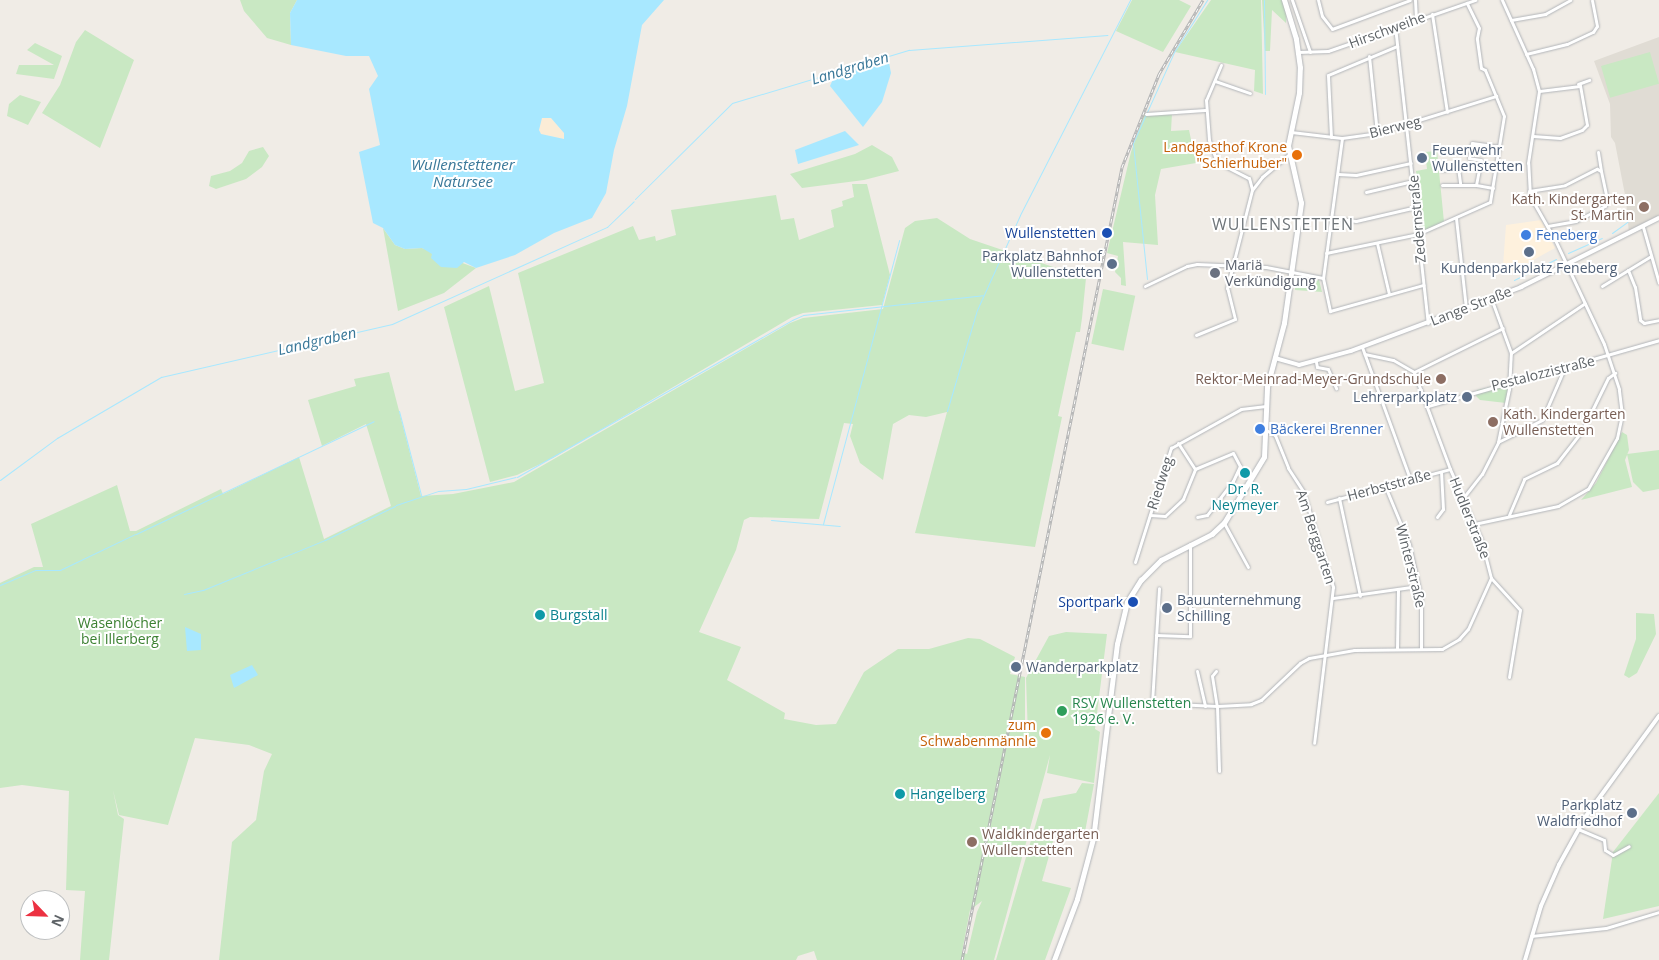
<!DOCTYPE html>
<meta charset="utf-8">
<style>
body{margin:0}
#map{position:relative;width:1659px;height:960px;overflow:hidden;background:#f0ece6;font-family:"Open Sans",sans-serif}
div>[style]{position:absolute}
.commercial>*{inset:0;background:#fef1dd}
.education>*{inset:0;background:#e0dcd4}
.green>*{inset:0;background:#c9e8c3;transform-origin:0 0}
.sand>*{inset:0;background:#fbecd6}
.water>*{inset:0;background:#a8e8ff}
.stream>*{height:1px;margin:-0.5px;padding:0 0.5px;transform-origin:0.5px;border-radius:0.5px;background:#a8e8ff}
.roads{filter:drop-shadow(0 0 1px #b2b5b9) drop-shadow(0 0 1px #b2b5b9)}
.minor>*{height:3px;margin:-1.5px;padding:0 1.5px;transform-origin:1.5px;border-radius:1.5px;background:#fff}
.tertiary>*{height:4px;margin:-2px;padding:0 2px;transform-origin:2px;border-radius:2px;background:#fff}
.secondary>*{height:4.5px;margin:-2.25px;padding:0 2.25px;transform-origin:2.25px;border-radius:2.25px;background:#fff}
.rail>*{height:3px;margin-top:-1.5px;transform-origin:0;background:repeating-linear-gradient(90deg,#fff 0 4px,#b3b4b5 0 8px);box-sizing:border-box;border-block:1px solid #b3b4b5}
.dots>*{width:14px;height:14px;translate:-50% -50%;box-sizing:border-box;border:2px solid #fff;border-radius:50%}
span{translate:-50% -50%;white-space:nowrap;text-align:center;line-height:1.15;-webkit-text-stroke:4px #fff;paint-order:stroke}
.street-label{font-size:14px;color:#5e6367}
.food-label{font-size:14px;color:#c56008}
.right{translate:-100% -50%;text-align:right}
.service-label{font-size:14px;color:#4e5e75}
.left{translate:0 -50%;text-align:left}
.education-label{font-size:14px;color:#785e54}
.transit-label{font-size:14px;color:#164399}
.shop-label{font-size:14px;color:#366cbe}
.worship-label{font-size:14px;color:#5b616d}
.culture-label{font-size:14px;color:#0d838f}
.park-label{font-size:14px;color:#3c8132}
.leisure-label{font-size:14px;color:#27864d}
.water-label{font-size:15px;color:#3a7899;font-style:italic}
.quarter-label{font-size:16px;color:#6f7579;letter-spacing:1px}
.north{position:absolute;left:20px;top:890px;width:50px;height:50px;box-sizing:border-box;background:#fff;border:1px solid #bfc1c2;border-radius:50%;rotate:114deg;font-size:14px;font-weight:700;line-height:20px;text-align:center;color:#5e6367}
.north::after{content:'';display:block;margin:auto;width:18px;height:22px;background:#ec3141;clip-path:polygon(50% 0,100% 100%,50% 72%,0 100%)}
</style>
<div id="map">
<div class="commercial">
<div style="clip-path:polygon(1541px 220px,1555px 248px,1508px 274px,1503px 266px,1506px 225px)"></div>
</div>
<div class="education">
<div style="clip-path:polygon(1659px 37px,1659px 218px,1629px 234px,1626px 200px,1615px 143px,1611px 137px,1610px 104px,1594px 61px)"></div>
</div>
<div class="green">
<div style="clip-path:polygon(240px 0,297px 0,290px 13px,291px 45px,267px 38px,244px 11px)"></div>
<div style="clip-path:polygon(1132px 0,1179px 0,1191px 6px,1163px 52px,1116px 31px)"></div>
<div style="clip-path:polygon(1211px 0,1261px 0,1263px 94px,1254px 91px,1255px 70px,1175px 52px)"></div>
<div style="clip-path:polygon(1262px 0,1287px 0,1286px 23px,1272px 10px,1270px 51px,1265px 51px)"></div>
<div style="clip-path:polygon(85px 30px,134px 60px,100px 148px,42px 113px,60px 85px,76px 42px)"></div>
<div style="clip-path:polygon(35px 43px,62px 56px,54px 79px,16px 74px,19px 65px,54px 65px,27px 50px)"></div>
<div style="left:1650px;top:52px;width:33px;height:51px;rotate:74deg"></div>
<div style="clip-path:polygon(20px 95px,41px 102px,28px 125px,7px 116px,9px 104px)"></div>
<div style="clip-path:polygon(1172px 113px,1171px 131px,1189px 130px,1196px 163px,1161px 169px,1155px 195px,1158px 245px,1123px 242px,1126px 286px,1121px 285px,1121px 278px,1115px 272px,1118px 256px,1107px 253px,1131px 152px,1144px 115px)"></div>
<div style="clip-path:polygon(872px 145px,892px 157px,899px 171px,864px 180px,802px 188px,790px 174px,855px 154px)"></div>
<div style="clip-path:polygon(263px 147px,269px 156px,262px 167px,246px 179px,216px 189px,209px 186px,211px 176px,230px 171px,242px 163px,249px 151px)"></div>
<div style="clip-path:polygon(1437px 151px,1444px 222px,1422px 232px,1416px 171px,1427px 169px,1425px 152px)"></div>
<div style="clip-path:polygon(852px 184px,867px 184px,890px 275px,882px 305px,803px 313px,792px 317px,553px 458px,517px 475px,490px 482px,444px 307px,489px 286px,515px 391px,544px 383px,518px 273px,633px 226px,639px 240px,655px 236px,656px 241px,676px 235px,671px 210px,776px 195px,781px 220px,794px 218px,799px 240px,834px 227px,831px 210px,843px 206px,842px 201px,854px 197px)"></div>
<div style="clip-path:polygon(evenodd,937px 218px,970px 239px,1086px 278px,1082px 318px,1080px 332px,1076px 332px,1058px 416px,1062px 417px,1035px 547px,915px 533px,947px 412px,926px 417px,909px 415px,893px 424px,883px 480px,860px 463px,850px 436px,853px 424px,844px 423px,819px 519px,750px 517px,744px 520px,736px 550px,699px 632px,741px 647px,727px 680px,785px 713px,784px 719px,816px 725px,836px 724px,864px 672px,898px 649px,929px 649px,968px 638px,980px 639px,1015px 657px,1010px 674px,1025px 677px,1025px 721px,1028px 736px,1026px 678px,1049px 636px,1066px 632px,1107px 634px,1095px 729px,1100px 732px,1094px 783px,1047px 773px,1050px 755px,994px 960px,817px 960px,814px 951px,798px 956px,796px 960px,219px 960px,232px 842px,256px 820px,264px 771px,272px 754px,249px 745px,195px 738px,168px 825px,119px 815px,113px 790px,118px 815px,124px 819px,109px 960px,80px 960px,85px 891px,66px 890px,69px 791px,22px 785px,0 788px,0 583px,34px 567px,43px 567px,31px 524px,117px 485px,130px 531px,136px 531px,221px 489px,223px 494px,299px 457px,324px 539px,391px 506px,366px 424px,322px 446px,308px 400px,356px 386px,354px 379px,389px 372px,421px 496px,453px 494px,514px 482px,790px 323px,803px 318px,883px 309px,905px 228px,915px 221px,937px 218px,982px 901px,977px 912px,967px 954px,962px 952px,970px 910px,982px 901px)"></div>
<div style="clip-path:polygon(383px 228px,395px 245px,405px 249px,422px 248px,476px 268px,444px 293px,398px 311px)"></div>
<div style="clip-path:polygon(1296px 277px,1319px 280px,1322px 292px,1295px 290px)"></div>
<div style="left:1103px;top:289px;width:33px;height:56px;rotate:12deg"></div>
<div style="clip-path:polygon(1509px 383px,1506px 403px,1480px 400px,1476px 396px,1477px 390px)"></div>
<div style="clip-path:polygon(1622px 432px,1627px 435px,1629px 450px,1625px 460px,1632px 487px,1581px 500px,1596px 483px)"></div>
<div style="clip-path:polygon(1659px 450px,1659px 489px,1643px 492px,1633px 482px,1627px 454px)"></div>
<div style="clip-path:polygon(1636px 613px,1654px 614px,1656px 634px,1637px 673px,1629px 678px,1624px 675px,1636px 639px)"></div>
<div style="clip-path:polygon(1082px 783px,1094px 784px,1084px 837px,1056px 831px,1042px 881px,1071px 888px,1045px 960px,996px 960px,1043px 799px,1076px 793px)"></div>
<div style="clip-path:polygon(1659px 793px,1659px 906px,1603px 919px,1613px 852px)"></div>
</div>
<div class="sand">
<div style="clip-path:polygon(542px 118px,551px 118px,564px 133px,564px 139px,541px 134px,539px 130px)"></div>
</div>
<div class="water">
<div style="clip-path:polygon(evenodd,297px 0,664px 0,642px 25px,627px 106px,614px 150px,606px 193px,592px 218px,554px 233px,515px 255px,476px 268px,464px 262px,457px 268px,441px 267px,431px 258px,432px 254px,422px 248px,405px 249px,395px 245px,383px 228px,373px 223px,359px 152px,380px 145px,369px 89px,378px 76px,369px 56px,346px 56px,291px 45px,290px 13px,297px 0,542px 118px,551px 118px,564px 133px,564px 139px,541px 134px,539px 130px,542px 118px)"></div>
<div style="clip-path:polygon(889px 63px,891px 73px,882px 102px,863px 127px,830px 86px,833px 79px,849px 72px,868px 65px)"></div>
<div style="clip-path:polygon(845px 131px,859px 145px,798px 164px,795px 150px)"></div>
<div style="clip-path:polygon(185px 627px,201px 634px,201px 650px,187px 651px)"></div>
<div style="clip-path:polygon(252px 665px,258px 675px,234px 688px,230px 675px)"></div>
</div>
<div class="stream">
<div style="left:1264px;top:0;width:94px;rotate:89.4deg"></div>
<div style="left:635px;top:199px;width:136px;rotate:-44.7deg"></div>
<div style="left:732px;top:103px;width:185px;rotate:-16.7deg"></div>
<div style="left:909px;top:50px;width:199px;rotate:-4.3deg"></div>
<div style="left:1612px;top:233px;width:19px;rotate:-36deg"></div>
<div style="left:1568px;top:253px;width:37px;rotate:-24deg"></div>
<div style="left:1147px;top:279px;width:137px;rotate:-95.9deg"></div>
<div style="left:1133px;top:143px;width:100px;rotate:-65.7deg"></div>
<div style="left:1174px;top:52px;width:62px;rotate:-57.6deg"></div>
<div style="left:1514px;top:280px;width:47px;rotate:-26.6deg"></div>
<div style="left:399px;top:411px;width:87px;rotate:75.3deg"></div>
<div style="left:947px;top:411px;width:105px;rotate:-73.5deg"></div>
<div style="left:977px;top:310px;width:104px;rotate:-65.6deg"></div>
<div style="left:1020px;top:215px;width:242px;rotate:-62.9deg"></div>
<div style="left:517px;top:477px;width:317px;rotate:-29.7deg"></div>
<div style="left:792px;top:320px;width:12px;rotate:-24deg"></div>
<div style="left:803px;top:315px;width:181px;rotate:-6.3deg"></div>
<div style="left:0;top:480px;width:71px;rotate:-36.4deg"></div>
<div style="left:57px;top:438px;width:121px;rotate:-30.4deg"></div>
<div style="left:161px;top:377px;width:237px;rotate:-12.9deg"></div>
<div style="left:392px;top:324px;width:236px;rotate:-24.3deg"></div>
<div style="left:607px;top:227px;width:37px;rotate:-44deg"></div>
<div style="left:396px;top:505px;width:44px;rotate:-18.4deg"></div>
<div style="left:438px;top:491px;width:28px;rotate:-4deg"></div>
<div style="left:466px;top:489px;width:51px;rotate:-13.5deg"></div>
<div style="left:771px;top:520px;width:69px;rotate:5deg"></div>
<div style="left:823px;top:524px;width:294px;rotate:-75deg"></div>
<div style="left:136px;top:534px;width:263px;rotate:-25.4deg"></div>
<div style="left:0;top:585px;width:38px;rotate:-23deg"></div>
<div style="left:35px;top:570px;width:25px"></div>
<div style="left:60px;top:570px;width:83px;rotate:-25.6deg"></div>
<div style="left:184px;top:594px;width:19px;rotate:-12deg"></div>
<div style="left:203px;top:590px;width:132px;rotate:-22.3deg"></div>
<div style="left:325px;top:540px;width:78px;rotate:-25.9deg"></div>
</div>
<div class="roads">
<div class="minor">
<div style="left:1292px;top:0;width:55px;rotate:70.9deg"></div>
<div style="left:1318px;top:0;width:16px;rotate:76deg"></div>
<div style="left:1322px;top:16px;width:16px;rotate:52deg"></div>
<div style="left:1332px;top:29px;width:83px;rotate:-20.4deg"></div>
<div style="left:1415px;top:0;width:19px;rotate:87deg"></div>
<div style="left:1432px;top:14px;width:99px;rotate:81.3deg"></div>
<div style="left:1511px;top:20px;width:35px;rotate:-10deg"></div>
<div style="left:1545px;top:14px;width:29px;rotate:-29deg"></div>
<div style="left:1395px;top:26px;width:299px;rotate:83.7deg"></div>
<div style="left:1298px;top:52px;width:30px;rotate:-2deg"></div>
<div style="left:1328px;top:51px;width:156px;rotate:-19.1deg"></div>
<div style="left:1526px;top:54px;width:42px;rotate:-13.7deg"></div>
<div style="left:1567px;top:44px;width:29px;rotate:-25deg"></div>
<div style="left:1593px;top:32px;width:7px;rotate:-56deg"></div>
<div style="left:1597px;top:26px;width:26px;rotate:-101deg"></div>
<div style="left:1369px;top:56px;width:77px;rotate:84.1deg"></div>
<div style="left:1221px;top:65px;width:38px;rotate:113deg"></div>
<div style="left:1206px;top:100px;width:40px;rotate:85.7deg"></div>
<div style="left:1209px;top:140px;width:23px;rotate:70deg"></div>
<div style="left:1217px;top:162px;width:36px;rotate:27deg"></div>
<div style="left:1249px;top:178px;width:11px;rotate:75deg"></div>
<div style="left:1215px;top:81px;width:37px;rotate:19deg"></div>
<div style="left:1578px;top:84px;width:12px;rotate:-20deg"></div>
<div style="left:1146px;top:114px;width:59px;rotate:-3.9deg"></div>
<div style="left:1291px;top:132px;width:51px;rotate:6.7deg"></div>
<div style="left:1342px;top:138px;width:35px;rotate:-8deg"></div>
<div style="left:1377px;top:133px;width:125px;rotate:-17.3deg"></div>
<div style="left:1533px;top:136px;width:27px;rotate:4deg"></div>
<div style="left:1560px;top:138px;width:23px;rotate:-20deg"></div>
<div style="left:1582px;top:130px;width:7px;rotate:-45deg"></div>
<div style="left:1587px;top:125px;width:40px;rotate:-100deg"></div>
<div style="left:1580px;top:86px;width:41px;rotate:173deg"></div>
<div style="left:1331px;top:137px;width:62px;rotate:-92.8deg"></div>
<div style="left:1328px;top:75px;width:75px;rotate:-22.8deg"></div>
<div style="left:1342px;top:138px;width:141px;rotate:97.7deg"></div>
<div style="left:1323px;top:278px;width:34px;rotate:78deg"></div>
<div style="left:1330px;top:311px;width:97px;rotate:-15.6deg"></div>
<div style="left:1598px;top:152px;width:18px;rotate:81deg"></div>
<div style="left:1442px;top:170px;width:16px;rotate:-7deg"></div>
<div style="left:1458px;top:168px;width:15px;rotate:82deg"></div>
<div style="left:1338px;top:174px;width:18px;rotate:3deg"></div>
<div style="left:1356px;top:175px;width:56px;rotate:-12.3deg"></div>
<div style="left:1442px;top:185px;width:34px"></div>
<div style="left:1493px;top:188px;width:17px;rotate:-170deg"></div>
<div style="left:1476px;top:185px;width:25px;rotate:-79deg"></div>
<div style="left:1481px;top:160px;width:12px;rotate:-171deg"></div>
<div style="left:1469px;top:158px;width:15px;rotate:-79deg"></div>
<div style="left:1472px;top:143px;width:27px;rotate:8deg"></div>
<div style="left:1529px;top:191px;width:36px;rotate:-9deg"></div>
<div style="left:1565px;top:185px;width:36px;rotate:-27deg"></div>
<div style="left:1597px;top:169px;width:4px;rotate:27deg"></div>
<div style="left:1601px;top:171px;width:29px;rotate:78deg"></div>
<div style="left:1607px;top:199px;width:7px;rotate:106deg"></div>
<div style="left:1605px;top:206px;width:33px;rotate:153deg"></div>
<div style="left:1576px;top:221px;width:29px;rotate:170deg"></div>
<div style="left:1366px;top:192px;width:48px;rotate:-13.2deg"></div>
<div style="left:1331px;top:218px;width:25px;rotate:7deg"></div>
<div style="left:1356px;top:221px;width:62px;rotate:-13.1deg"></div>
<div style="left:1456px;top:218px;width:91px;rotate:83.7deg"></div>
<div style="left:1643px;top:227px;width:58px;rotate:74.1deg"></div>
<div style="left:1377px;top:243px;width:52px;rotate:76.8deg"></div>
<div style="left:1326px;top:253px;width:94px;rotate:-11.7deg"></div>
<div style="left:1418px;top:234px;width:79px;rotate:-24deg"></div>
<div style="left:1490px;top:202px;width:87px;rotate:-80.8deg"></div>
<div style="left:1504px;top:116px;width:50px;rotate:-112.4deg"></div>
<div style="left:1485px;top:70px;width:4px;rotate:-153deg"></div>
<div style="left:1481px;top:68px;width:30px;rotate:-98deg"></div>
<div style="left:1477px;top:38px;width:10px;rotate:-79deg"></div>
<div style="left:1479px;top:28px;width:28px;rotate:-116deg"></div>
<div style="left:1628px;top:270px;width:18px;rotate:68deg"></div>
<div style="left:1635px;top:287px;width:33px;rotate:81deg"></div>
<div style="left:1640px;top:320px;width:5px;rotate:37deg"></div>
<div style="left:1644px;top:323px;width:15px;rotate:-11deg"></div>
<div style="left:1145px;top:286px;width:47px;rotate:-25.5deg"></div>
<div style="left:1187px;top:266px;width:10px;rotate:-11deg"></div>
<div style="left:1197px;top:264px;width:69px;rotate:2.5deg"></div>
<div style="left:1266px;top:267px;width:58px;rotate:10.9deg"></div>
<div style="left:1602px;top:286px;width:57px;rotate:-31.5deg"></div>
<div style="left:1196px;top:335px;width:42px;rotate:-22.3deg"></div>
<div style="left:1235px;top:319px;width:32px;rotate:-104deg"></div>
<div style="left:1227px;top:288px;width:101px;rotate:-75.7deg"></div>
<div style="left:1252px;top:190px;width:16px;rotate:-52deg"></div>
<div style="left:1262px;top:177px;width:34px;rotate:-40deg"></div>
<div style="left:1362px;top:347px;width:140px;rotate:70deg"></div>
<div style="left:1511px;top:353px;width:89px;rotate:-34deg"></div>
<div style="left:1316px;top:362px;width:5px;rotate:79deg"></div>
<div style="left:1317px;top:367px;width:11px;rotate:10deg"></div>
<div style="left:1328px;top:369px;width:21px;rotate:67deg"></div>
<div style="left:1414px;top:372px;width:99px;rotate:-26.3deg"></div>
<div style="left:1428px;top:406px;width:240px;rotate:-15.9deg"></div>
<div style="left:1266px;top:430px;width:10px;rotate:29deg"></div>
<div style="left:1275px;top:435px;width:35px;rotate:68deg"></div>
<div style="left:1288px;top:468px;width:27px;rotate:57deg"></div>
<div style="left:1303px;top:491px;width:101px;rotate:72.6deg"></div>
<div style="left:1333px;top:587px;width:157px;rotate:96.9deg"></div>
<div style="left:1498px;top:442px;width:49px;rotate:-26.6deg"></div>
<div style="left:1542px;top:420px;width:56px;rotate:-66.7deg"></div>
<div style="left:1178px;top:443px;width:31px;rotate:57deg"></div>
<div style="left:1385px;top:486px;width:63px;rotate:67.5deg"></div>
<div style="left:1409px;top:544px;width:55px;rotate:77.5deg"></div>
<div style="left:1421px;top:598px;width:51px;rotate:90deg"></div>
<div style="left:1339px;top:498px;width:100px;rotate:77.9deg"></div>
<div style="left:1463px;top:498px;width:31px;rotate:-52deg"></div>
<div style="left:1482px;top:474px;width:36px;rotate:-63deg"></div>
<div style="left:1498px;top:442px;width:54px;rotate:-78.3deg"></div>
<div style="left:1509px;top:389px;width:36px;rotate:-87deg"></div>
<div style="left:1511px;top:353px;width:59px;rotate:-110deg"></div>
<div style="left:1327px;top:502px;width:127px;rotate:-15deg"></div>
<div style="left:1150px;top:515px;width:15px;rotate:4deg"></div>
<div style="left:1165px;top:516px;width:25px;rotate:-43deg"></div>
<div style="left:1183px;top:499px;width:32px;rotate:-68deg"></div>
<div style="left:1195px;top:469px;width:41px;rotate:-22.8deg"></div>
<div style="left:1233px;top:453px;width:15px;rotate:62deg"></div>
<div style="left:1240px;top:466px;width:17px;rotate:115deg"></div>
<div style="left:1233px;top:481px;width:43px;rotate:127.4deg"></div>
<div style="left:1207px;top:515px;width:10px;rotate:169deg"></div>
<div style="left:1509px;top:515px;width:39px;rotate:-67deg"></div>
<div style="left:1524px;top:479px;width:37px;rotate:-26deg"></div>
<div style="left:1557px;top:463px;width:41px;rotate:-52deg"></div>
<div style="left:1582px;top:431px;width:59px;rotate:-63.9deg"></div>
<div style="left:1608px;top:378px;width:9px;rotate:-36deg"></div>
<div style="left:1437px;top:517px;width:10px;rotate:-53deg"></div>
<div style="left:1443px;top:509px;width:37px;rotate:-93deg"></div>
<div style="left:1224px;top:523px;width:50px;rotate:61.4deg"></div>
<div style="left:1474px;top:524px;width:86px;rotate:-12.1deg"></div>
<div style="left:1558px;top:506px;width:34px;rotate:-30deg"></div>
<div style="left:1588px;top:489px;width:59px;rotate:-60.4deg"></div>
<div style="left:1617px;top:438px;width:24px;rotate:-78deg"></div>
<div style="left:1622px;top:415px;width:26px;rotate:-97deg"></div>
<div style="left:1619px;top:389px;width:47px;rotate:-108.4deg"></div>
<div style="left:1604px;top:344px;width:115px;rotate:-115.2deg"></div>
<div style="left:1555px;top:240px;width:51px;rotate:-119.6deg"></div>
<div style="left:1530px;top:196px;width:33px;rotate:-93deg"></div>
<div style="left:1528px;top:163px;width:73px;rotate:-81.3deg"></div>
<div style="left:1539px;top:91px;width:23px;rotate:-105deg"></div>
<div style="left:1533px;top:69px;width:76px;rotate:-114.2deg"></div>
<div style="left:1135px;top:562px;width:120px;rotate:-72.5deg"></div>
<div style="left:1171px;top:448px;width:80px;rotate:-29.1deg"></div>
<div style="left:1241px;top:409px;width:25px;rotate:-7deg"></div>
<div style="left:1491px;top:578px;width:43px;rotate:47.8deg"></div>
<div style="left:1520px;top:610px;width:68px;rotate:99.3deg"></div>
<div style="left:1333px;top:598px;width:86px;rotate:-8deg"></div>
<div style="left:1156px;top:635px;width:34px;rotate:2deg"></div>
<div style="left:1190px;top:636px;width:92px;rotate:-90deg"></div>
<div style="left:1397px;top:648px;width:59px;rotate:-89deg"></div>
<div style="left:1197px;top:671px;width:36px;rotate:77deg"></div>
<div style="left:1216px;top:671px;width:6px;rotate:129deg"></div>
<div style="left:1212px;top:676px;width:30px;rotate:81deg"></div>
<div style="left:1217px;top:706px;width:65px;rotate:88.2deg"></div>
<div style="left:1111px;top:701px;width:106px;rotate:2.7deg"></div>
<div style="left:1217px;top:706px;width:34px;rotate:-3deg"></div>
<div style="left:1251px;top:704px;width:11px;rotate:-22deg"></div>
<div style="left:1261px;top:700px;width:54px;rotate:-43.5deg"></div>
<div style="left:1300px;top:663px;width:10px;rotate:-29deg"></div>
<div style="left:1309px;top:658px;width:46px;rotate:-10.1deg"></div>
<div style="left:1354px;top:650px;width:88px;rotate:-0.7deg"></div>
<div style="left:1442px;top:649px;width:20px;rotate:-30deg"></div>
<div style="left:1459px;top:639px;width:13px;rotate:-48deg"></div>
<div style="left:1468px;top:629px;width:56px;rotate:-65.7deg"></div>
<div style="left:1491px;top:578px;width:40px;rotate:-104.4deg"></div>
<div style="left:1481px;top:539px;width:77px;rotate:-113.9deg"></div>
<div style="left:1450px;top:469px;width:103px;rotate:-110.4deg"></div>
<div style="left:1414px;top:372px;width:24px;rotate:-150deg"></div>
<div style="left:1393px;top:360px;width:29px;rotate:-168deg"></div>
<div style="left:1152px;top:703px;width:115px;rotate:-86.5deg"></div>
<div style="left:1578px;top:829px;width:28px;rotate:23deg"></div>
<div style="left:1604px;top:840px;width:10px;rotate:84deg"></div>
<div style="left:1605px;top:850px;width:9px;rotate:32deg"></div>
<div style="left:1613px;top:855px;width:18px;rotate:-29deg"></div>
<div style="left:1531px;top:936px;width:75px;rotate:-6.1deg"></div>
<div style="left:1606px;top:928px;width:55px;rotate:-16.8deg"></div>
</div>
<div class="tertiary">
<div style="left:1275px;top:358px;width:25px;rotate:16deg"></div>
<div style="left:1299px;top:365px;width:54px;rotate:-15.1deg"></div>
<div style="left:1351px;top:351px;width:182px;rotate:-20.6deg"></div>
<div style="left:1521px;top:287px;width:154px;rotate:-26.6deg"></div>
<div style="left:1525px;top:960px;width:56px;rotate:-73.5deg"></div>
<div style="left:1541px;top:906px;width:45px;rotate:-66.3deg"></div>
<div style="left:1559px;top:865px;width:56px;rotate:-61.1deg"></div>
<div style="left:1586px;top:816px;width:124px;rotate:-53.9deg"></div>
</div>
<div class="secondary">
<div style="left:1054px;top:960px;width:65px;rotate:-69.3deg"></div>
<div style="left:1077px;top:899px;width:62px;rotate:-75.1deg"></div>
<div style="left:1093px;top:839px;width:196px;rotate:-83deg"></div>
<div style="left:1117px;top:644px;width:43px;rotate:-76.6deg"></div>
<div style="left:1127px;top:602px;width:26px;rotate:-58deg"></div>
<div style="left:1141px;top:580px;width:28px;rotate:-45deg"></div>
<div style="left:1161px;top:560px;width:57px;rotate:-27deg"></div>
<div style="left:1212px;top:534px;width:16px;rotate:-43deg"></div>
<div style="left:1224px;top:523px;width:77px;rotate:-58.8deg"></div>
<div style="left:1264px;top:457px;width:70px;rotate:-87.5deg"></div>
<div style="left:1267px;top:387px;width:66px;rotate:-75.1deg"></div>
<div style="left:1284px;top:323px;width:121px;rotate:-81.9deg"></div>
<div style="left:1301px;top:203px;width:58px;rotate:-102.8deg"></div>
<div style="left:1288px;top:146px;width:54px;rotate:-78.3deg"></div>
<div style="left:1299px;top:93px;width:25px;rotate:-88deg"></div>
<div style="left:1300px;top:68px;width:29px;rotate:-98deg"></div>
<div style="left:1296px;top:39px;width:41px;rotate:-107.1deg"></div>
</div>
</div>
<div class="rail">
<div style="left:962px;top:960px;width:809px;rotate:-78.59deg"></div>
<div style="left:1122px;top:167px;width:100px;rotate:-68.3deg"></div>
<div style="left:1159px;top:74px;width:86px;rotate:-59.3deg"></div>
</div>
<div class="dots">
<div style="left:1297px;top:155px;background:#e8710a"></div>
<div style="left:1422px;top:158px;background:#5c6f8a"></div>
<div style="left:1644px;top:207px;background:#8d6e63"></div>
<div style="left:1107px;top:233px;background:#1a4fb4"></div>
<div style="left:1526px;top:235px;background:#3f7fe0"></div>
<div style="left:1529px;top:252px;background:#5c6f8a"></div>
<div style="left:1112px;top:264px;background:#5c6f8a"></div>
<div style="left:1215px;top:273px;background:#6b7280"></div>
<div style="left:1441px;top:379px;background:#8d6e63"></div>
<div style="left:1467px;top:397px;background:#5c6f8a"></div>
<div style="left:1493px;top:422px;background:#8d6e63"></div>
<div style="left:1260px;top:429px;background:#3f7fe0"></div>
<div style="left:1245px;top:473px;background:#0f9aa8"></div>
<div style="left:1133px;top:602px;background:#1a4fb4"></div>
<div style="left:1167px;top:608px;background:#5c6f8a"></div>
<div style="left:540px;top:615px;background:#0f9aa8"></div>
<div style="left:1016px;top:667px;background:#5c6f8a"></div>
<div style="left:1062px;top:711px;background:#2e9e5b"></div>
<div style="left:1046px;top:733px;background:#e8710a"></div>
<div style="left:900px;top:794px;background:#0f9aa8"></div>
<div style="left:1632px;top:813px;background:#5c6f8a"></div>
<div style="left:972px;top:842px;background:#8d6e63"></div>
</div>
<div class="street-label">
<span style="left:1387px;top:30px;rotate:-20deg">Hirschweihe</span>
<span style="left:1395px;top:127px;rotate:-14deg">Bierweg</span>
<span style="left:1417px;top:219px;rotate:-95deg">Zedernstraße</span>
<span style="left:1471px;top:306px;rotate:-21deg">Lange Straße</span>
<span style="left:1543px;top:373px;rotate:-14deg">Pestalozzistraße</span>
<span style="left:1160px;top:483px;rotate:-72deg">Riedweg</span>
<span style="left:1389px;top:485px;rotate:-15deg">Herbststraße</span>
<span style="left:1470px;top:518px;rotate:68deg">Hudlerstraße</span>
<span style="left:1316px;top:537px;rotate:72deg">Am Berggarten</span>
<span style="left:1411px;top:566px;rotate:76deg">Winterstraße</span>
</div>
<div class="food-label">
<span class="right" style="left:1287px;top:155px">Landgasthof Krone<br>"Schierhuber"</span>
<span class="right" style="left:1036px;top:733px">zum<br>Schwabenmännle</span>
</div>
<div class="service-label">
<span class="left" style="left:1432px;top:158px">Feuerwehr<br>Wullenstetten</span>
<span class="right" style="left:1102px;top:264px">Parkplatz Bahnhof<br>Wullenstetten</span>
<span style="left:1529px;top:268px">Kundenparkplatz Feneberg</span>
<span class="right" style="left:1457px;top:397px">Lehrerparkplatz</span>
<span class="left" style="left:1177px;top:608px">Bauunternehmung<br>Schilling</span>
<span class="left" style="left:1026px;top:667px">Wanderparkplatz</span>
<span class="right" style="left:1622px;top:813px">Parkplatz<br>Waldfriedhof</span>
</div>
<div class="education-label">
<span class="right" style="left:1634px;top:207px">Kath. Kindergarten<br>St. Martin</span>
<span class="right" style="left:1431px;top:379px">Rektor-Meinrad-Meyer-Grundschule</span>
<span class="left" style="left:1503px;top:422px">Kath. Kindergarten<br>Wullenstetten</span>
<span class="left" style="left:982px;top:842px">Waldkindergarten<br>Wullenstetten</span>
</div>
<div class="transit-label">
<span class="right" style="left:1096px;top:233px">Wullenstetten</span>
<span class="right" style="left:1123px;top:602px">Sportpark</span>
</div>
<div class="shop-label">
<span class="left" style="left:1536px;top:235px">Feneberg</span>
<span class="left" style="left:1270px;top:429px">Bäckerei Brenner</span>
</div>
<div class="worship-label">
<span class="left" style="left:1225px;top:273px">Mariä<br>Verkündigung</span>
</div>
<div class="culture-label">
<span style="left:1245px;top:497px">Dr. R.<br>Neymeyer</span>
<span class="left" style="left:550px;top:615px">Burgstall</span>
<span class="left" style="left:910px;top:794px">Hangelberg</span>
</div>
<div class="park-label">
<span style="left:120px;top:631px">Wasenlöcher<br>bei Illerberg</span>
</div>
<div class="leisure-label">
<span class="left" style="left:1072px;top:711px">RSV Wullenstetten<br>1926 e. V.</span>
</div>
<div class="water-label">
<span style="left:850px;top:68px;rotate:-17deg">Landgraben</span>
<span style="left:463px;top:173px">Wullenstettener<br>Natursee</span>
<span style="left:317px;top:341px;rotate:-13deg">Landgraben</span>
</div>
<div class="quarter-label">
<span style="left:1283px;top:224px">WULLENSTETTEN</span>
</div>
<div class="north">N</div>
</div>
